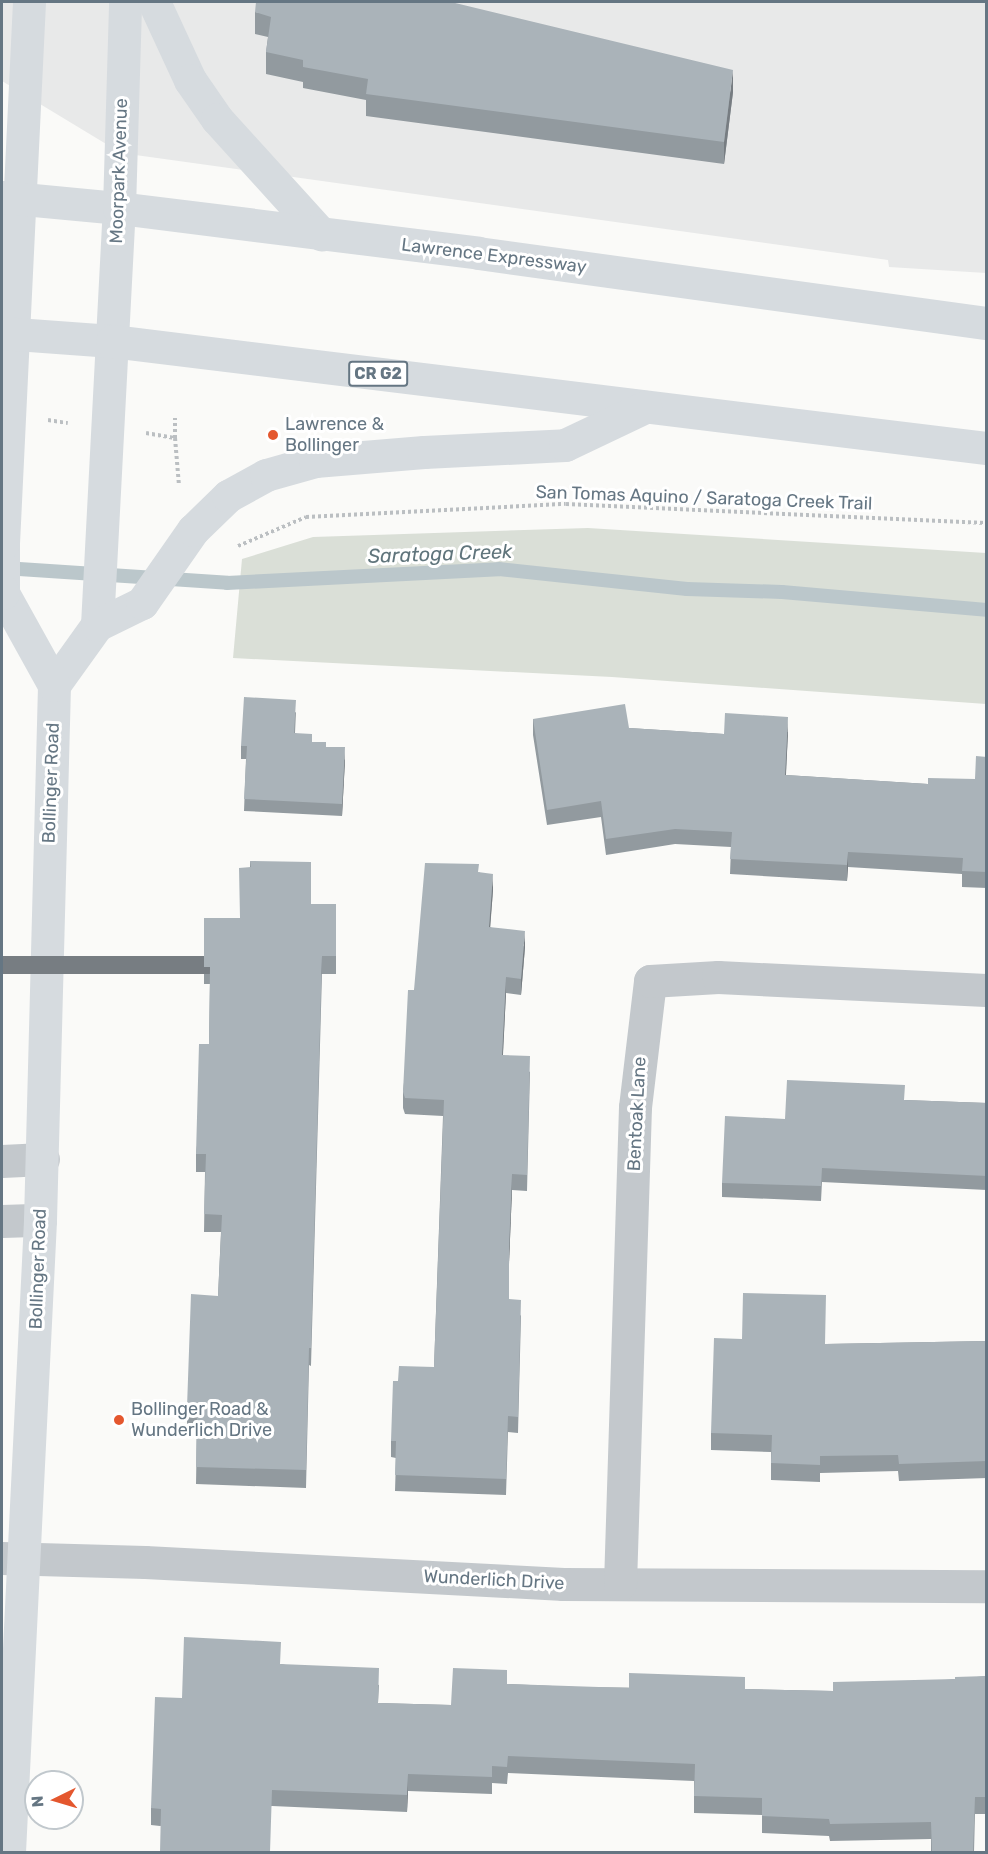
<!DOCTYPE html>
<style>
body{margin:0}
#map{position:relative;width:988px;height:1854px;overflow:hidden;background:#fafaf8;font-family:Rubik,sans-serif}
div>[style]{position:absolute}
.built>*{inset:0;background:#e8e9e9}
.green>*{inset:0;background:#dadfd7}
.stream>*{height:14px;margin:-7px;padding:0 7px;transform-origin:7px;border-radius:7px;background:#bbc7cb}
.path>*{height:4px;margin-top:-2px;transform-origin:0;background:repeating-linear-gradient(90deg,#bbbfc2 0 3px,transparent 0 6px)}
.minor>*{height:33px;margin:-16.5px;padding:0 16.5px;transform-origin:16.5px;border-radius:16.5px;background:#c3c8cc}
.secondary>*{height:33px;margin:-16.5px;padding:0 16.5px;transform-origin:16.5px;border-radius:16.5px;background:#d6dbdf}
.trunk>*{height:33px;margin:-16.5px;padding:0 16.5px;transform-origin:16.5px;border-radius:16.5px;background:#d6dbdf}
.wall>*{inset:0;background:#929a9f}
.shaded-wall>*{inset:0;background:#777d82;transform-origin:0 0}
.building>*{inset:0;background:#aab3b9}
.dots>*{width:16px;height:16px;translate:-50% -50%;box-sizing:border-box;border:3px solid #fff;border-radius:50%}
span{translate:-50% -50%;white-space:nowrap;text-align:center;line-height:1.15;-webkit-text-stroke:6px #fff;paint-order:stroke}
.shield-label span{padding:2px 4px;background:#fff;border:2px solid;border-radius:4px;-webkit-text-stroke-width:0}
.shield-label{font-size:16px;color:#657683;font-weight:700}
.street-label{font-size:18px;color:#657683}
.poi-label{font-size:18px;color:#657683}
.left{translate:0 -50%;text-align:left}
.water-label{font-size:20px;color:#60757c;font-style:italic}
.frame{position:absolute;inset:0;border:3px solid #657683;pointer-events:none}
.north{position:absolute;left:24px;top:1770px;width:60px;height:60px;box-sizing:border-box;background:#fff;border:2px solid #c1c8cd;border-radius:50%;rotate:265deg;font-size:16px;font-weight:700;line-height:24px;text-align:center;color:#657683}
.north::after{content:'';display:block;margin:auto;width:21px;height:27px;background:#e4572e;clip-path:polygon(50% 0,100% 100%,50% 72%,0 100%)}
</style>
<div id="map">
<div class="built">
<div style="clip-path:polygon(2px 2px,986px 2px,986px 273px,889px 267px,888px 260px,121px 153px,2px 81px)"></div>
</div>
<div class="green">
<div style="clip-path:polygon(588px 528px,986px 553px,986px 704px,612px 677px,233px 658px,242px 559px,313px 537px)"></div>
</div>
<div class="stream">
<div style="left:4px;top:568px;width:224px;rotate:3.8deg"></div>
<div style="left:227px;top:583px;width:272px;rotate:-2.9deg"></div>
<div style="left:499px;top:569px;width:189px;rotate:6.1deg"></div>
<div style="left:687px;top:589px;width:95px;rotate:1.8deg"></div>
<div style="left:782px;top:592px;width:205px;rotate:5deg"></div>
</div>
<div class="path">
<div style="left:48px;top:420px;width:20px;rotate:9deg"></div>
<div style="left:146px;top:433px;width:29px;rotate:10deg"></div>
<div style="left:175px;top:438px;width:48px;rotate:85.2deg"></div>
<div style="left:175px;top:438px;width:20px;rotate:-90deg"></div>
<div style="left:238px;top:546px;width:74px;rotate:-23.1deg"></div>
<div style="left:306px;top:517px;width:260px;rotate:-2.9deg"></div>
<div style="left:566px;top:504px;width:420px;rotate:2.6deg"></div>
</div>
<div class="minor">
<div style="left:2px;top:1161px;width:41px;rotate:-2.8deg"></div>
<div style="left:2px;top:1221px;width:38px;rotate:-2deg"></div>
<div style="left:2px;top:1558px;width:143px;rotate:1.6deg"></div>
<div style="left:145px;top:1562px;width:419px;rotate:3deg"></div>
<div style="left:563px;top:1584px;width:423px;rotate:0.3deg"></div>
<div style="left:620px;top:1584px;width:477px;rotate:-88.2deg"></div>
<div style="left:635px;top:1107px;width:127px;rotate:-83.2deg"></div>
<div style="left:650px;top:981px;width:68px;rotate:-3.4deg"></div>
<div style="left:718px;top:977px;width:268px;rotate:2.8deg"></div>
</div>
<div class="secondary">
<div style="left:54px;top:685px;width:74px;rotate:-54.4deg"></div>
<div style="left:97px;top:625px;width:418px;rotate:-87deg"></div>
<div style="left:119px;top:208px;width:206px;rotate:-88.3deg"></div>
<div style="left:9px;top:1852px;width:633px;rotate:-87.19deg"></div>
<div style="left:40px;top:1220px;width:535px;rotate:-88.5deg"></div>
<div style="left:54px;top:685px;width:105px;rotate:-119deg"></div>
<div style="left:3px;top:593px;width:50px;rotate:-90deg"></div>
<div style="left:3px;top:543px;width:542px;rotate:-87.25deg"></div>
</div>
<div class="trunk">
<div style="left:154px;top:2px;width:86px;rotate:65.2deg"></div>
<div style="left:190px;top:80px;width:47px;rotate:55.3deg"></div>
<div style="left:217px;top:119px;width:156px;rotate:47.8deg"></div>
<div style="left:2px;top:197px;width:118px;rotate:5.4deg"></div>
<div style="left:119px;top:208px;width:362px;rotate:7.1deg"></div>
<div style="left:478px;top:253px;width:513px;rotate:7.85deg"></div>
<div style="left:2px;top:333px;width:110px;rotate:4.2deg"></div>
<div style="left:112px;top:341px;width:881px;rotate:6.98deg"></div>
<div style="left:2px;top:590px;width:3px;rotate:72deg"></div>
<div style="left:97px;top:625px;width:50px;rotate:-26.1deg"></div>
<div style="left:142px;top:603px;width:89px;rotate:-55.1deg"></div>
<div style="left:193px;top:530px;width:49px;rotate:-44.2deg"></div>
<div style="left:228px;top:496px;width:43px;rotate:-28.9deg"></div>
<div style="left:266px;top:475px;width:51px;rotate:-15.9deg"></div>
<div style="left:315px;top:461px;width:109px;rotate:-4.7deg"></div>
<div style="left:424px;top:452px;width:141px;rotate:-2.8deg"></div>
<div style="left:565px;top:445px;width:89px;rotate:-25.4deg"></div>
</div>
<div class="wall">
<div style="clip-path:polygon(255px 12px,733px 92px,724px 164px,366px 116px,366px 100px,303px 88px,303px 82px,266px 74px,266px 52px,268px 37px,255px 34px)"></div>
<div style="clip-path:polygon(296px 712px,295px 733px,312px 742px,326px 747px,345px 760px,342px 816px,244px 811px,246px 759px,241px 759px,241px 746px)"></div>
<div style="clip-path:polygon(533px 719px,629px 728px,724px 734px,788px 732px,786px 775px,928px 784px,975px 779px,987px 757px,987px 888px,962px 887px,962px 874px,848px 867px,847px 881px,730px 874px,731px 847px,675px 844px,606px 855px,601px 817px,547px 825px,533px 735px)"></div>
<div style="clip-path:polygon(250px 861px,311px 904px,336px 904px,336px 974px,322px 974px,311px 1366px,309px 1365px,306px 1488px,196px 1484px,197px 1425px,187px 1424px,187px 1407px,218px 1296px,221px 1232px,204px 1232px,205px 1172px,196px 1172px,196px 1154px,209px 1044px,210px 984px,204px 984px,204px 918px,240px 918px,250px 867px)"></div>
<div style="clip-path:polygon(479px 872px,493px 890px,490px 927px,525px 947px,521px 995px,506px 993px,503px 1055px,530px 1072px,527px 1191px,512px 1190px,509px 1262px,509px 1299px,521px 1316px,518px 1433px,508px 1432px,506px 1495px,395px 1491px,396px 1458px,391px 1457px,391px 1441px,434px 1367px,443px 1116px,405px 1114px,403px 1108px,403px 1092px,414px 990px)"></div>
<div style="clip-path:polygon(905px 1100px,987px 1103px,987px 1190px,822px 1182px,821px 1201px,722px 1197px,722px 1183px,785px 1119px)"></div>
<div style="clip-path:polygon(742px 1339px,826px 1344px,987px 1341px,987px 1478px,899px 1481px,898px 1471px,820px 1473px,820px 1482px,771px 1480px,771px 1452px,711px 1450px,711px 1433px)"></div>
<div style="clip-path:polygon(281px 1664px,379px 1685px,378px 1703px,451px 1705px,507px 1684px,575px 1687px,745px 1689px,833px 1691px,987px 1676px,987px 1814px,975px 1814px,974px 1852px,931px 1852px,931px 1839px,830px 1841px,829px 1836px,762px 1833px,762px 1815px,694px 1813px,694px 1781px,508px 1773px,507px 1784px,492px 1783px,492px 1794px,408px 1791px,407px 1812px,272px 1806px,160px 1826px,151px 1825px,151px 1808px,182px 1698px)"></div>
</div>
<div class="shaded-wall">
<div style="clip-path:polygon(733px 70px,733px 92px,724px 164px,724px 142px)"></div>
<div style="clip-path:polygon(788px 717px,788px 732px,785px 791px,785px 775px)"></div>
<div style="clip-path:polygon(345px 747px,345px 760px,342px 816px,342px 804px)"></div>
<div style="clip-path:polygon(848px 852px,848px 867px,847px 881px,847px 865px)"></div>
<div style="clip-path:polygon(493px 874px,493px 890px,489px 943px,489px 927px)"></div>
<div style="clip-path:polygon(525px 931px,525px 947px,521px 995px,521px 979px)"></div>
<div style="left:322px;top:956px;width:18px;height:392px;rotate:90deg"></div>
<div style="clip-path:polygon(506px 977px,506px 993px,502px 1071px,502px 1055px)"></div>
<div style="clip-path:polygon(512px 1174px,512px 1190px,509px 1264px,509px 1248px)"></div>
<div style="clip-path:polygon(408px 1774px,408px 1791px,407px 1812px,407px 1795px)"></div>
</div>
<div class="building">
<div style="clip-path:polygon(256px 2px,451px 2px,733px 70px,724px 142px,366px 94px,368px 79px,303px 67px,303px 60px,266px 52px,271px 17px,255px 12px)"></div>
<div style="clip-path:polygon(244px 697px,296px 700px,294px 733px,312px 734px,312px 742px,326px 742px,326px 747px,345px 747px,342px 804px,244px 799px,247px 746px,241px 746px)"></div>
<div style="clip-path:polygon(625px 704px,629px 728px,724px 734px,725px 713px,788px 717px,785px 775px,928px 784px,928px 778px,975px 779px,976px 756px,987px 757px,987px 872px,962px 871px,963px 858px,848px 852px,847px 865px,730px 859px,732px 832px,675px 829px,606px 839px,601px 801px,547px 810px,533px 719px)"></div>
<div style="clip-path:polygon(250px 861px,311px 862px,311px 904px,336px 904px,336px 956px,322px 956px,311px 1348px,309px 1348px,306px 1470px,196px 1467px,197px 1407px,187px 1407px,191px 1294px,218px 1296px,222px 1215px,204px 1214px,206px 1154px,196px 1154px,199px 1044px,209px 1044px,210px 967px,204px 967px,204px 918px,240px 918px,239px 868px,251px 867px)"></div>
<div style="clip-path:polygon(425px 863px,479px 864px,478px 872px,493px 874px,489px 927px,525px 931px,521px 979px,506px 977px,502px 1055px,530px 1056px,527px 1175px,512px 1174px,509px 1248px,509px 1299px,521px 1300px,518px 1417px,508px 1416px,506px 1479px,395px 1475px,396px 1441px,391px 1441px,393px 1381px,398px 1381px,399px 1366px,434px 1367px,444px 1100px,405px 1098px,403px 1092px,408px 990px,414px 990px)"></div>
<div style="clip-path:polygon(787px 1080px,905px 1085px,904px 1100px,987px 1103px,987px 1176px,822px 1168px,821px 1186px,722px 1183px,725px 1116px,785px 1119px)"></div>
<div style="clip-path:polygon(743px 1293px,826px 1295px,825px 1344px,987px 1341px,987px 1461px,899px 1464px,898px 1455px,820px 1456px,820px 1465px,771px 1463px,772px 1435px,711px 1433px,714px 1338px,742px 1339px)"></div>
<div style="clip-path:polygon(184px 1637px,281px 1642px,280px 1664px,379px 1668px,378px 1703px,451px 1705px,453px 1668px,507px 1670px,507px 1684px,629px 1688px,629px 1673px,745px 1677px,745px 1689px,833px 1691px,833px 1682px,955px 1679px,955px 1677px,987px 1676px,987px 1797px,975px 1797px,973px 1852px,932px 1852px,931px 1822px,830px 1824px,829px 1819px,762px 1816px,762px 1798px,694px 1796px,695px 1764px,508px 1756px,507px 1767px,492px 1766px,492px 1777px,408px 1774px,407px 1795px,272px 1790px,270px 1852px,160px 1852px,161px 1809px,151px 1808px,155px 1697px,182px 1698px)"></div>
</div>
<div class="dots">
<div style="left:273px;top:435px;background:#e4572e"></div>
<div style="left:119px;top:1420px;background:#e4572e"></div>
</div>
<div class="shield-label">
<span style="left:378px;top:374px">CR G2</span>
</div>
<div class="street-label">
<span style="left:119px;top:171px;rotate:-88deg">Moorpark Avenue</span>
<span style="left:494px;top:256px;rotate:7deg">Lawrence Expressway</span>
<span style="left:704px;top:498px;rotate:2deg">San Tomas Aquino / Saratoga Creek Trail</span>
<span style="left:51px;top:783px;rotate:-88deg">Bollinger Road</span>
<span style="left:637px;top:1114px;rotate:-87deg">Bentoak Lane</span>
<span style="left:38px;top:1269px;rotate:-88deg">Bollinger Road</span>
<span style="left:494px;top:1580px;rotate:3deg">Wunderlich Drive</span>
</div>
<div class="poi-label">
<span class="left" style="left:285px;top:435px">Lawrence &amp;<br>Bollinger</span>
<span class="left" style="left:131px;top:1420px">Bollinger Road &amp;<br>Wunderlich Drive</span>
</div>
<div class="water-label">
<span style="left:440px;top:554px;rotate:-2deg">Saratoga Creek</span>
</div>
<div class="frame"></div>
<div class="north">N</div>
</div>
